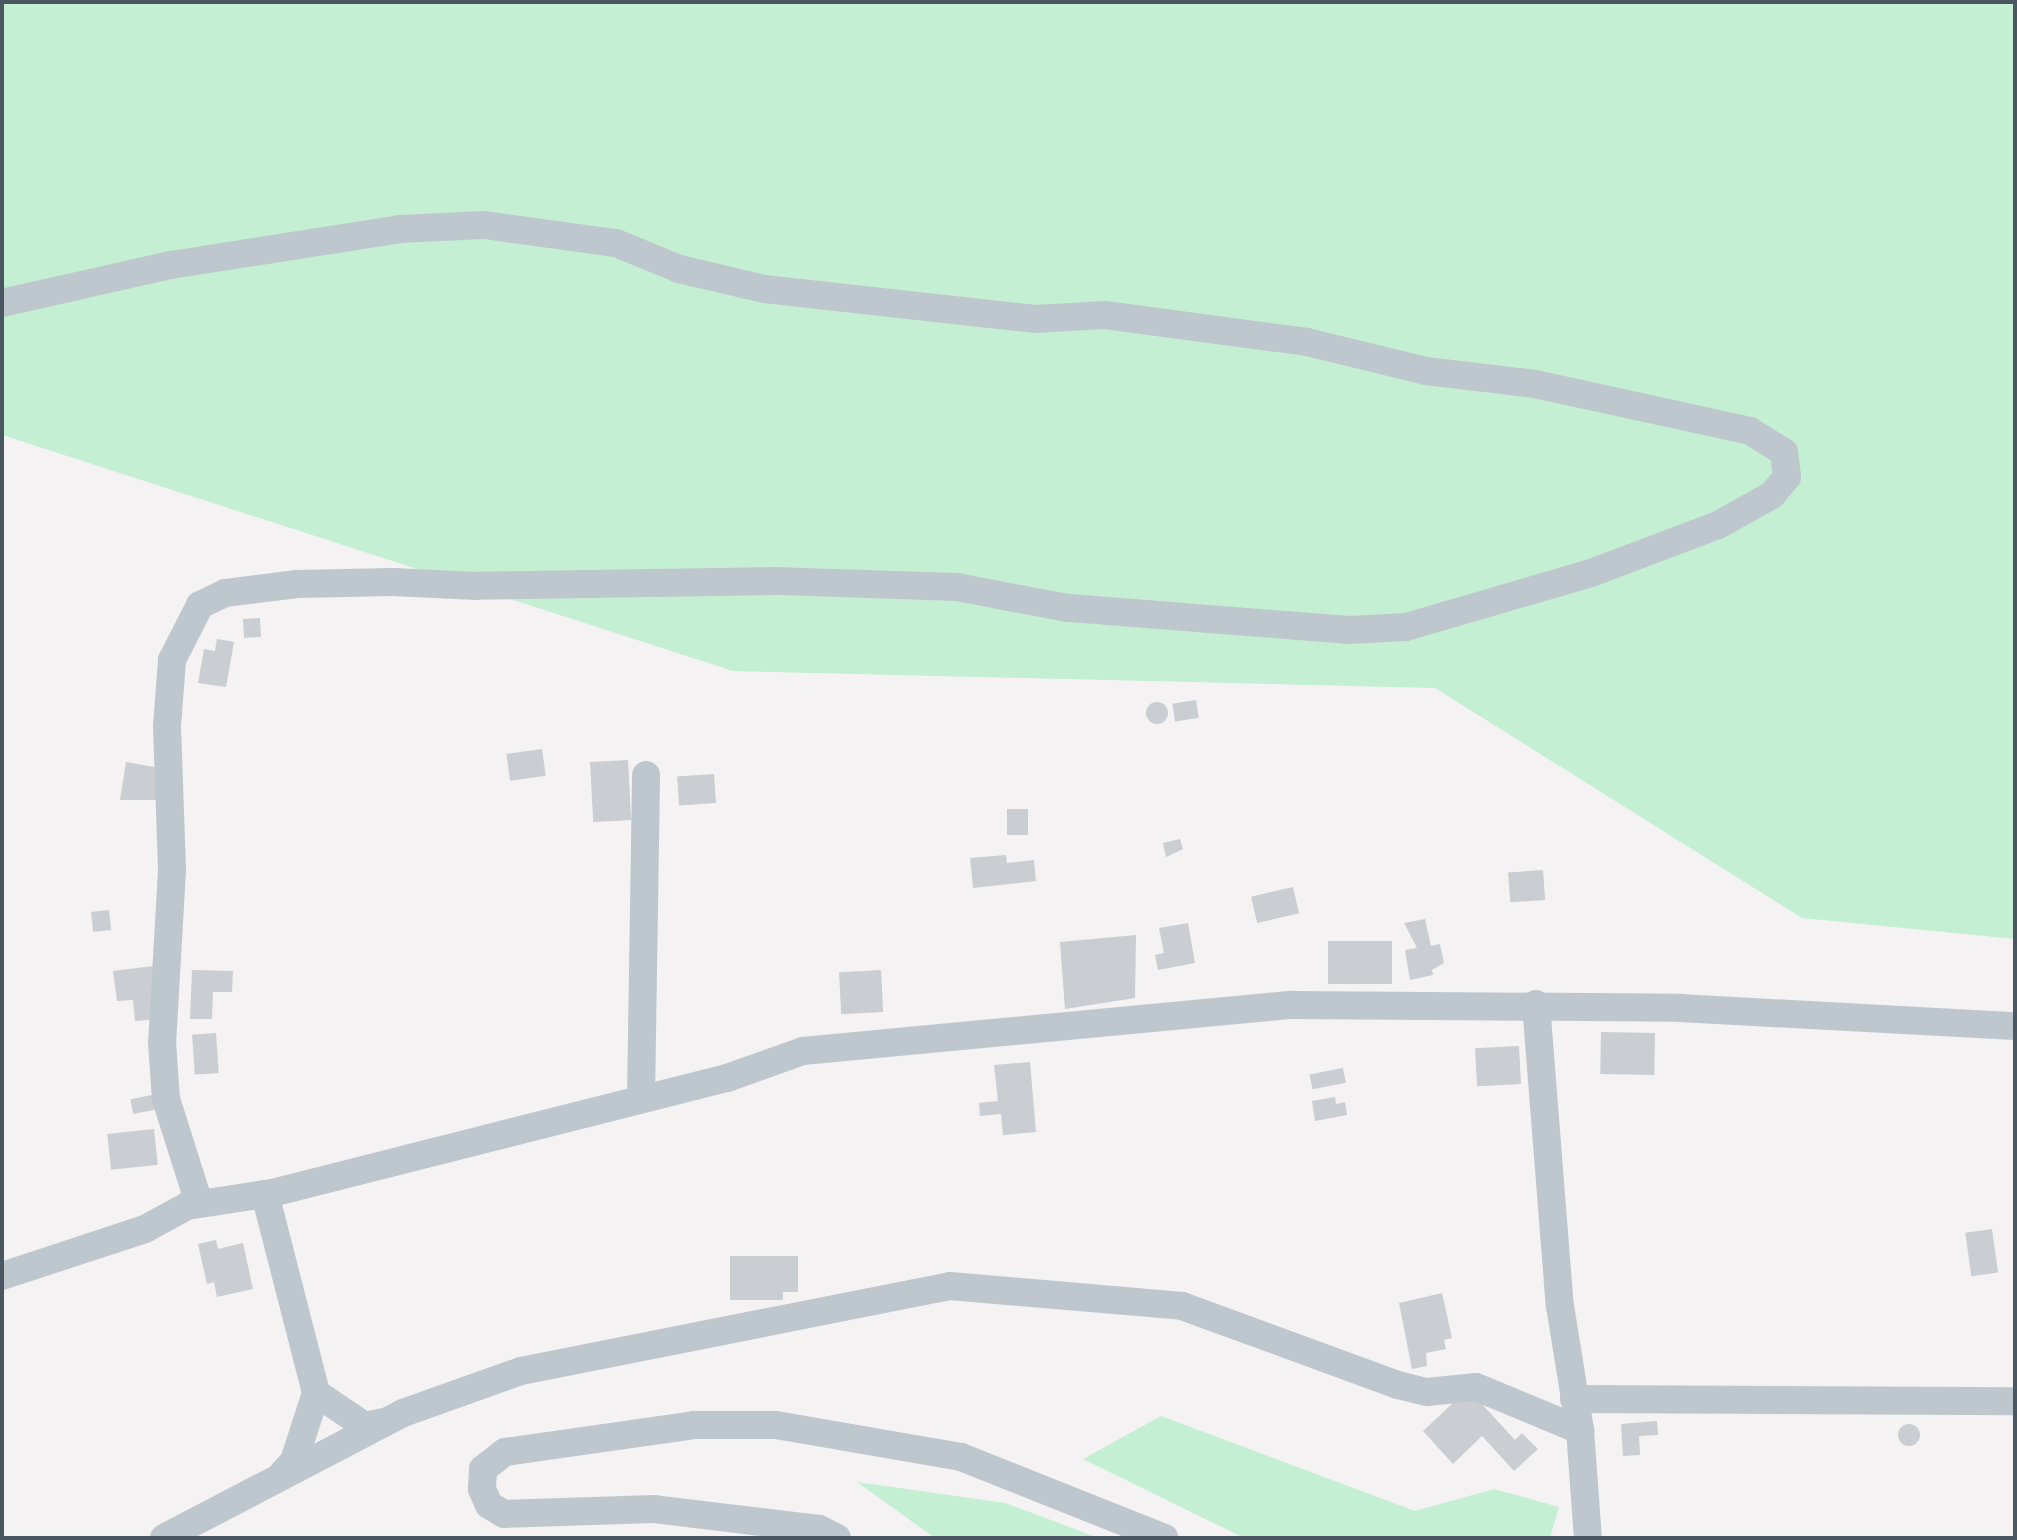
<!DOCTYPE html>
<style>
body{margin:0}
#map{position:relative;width:2017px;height:1540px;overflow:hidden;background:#f4f2f3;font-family:"Sofia Sans Condensed",sans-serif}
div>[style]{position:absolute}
.green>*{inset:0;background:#c4efd2}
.building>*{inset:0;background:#cacdd1;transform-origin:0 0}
.round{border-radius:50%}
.street>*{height:28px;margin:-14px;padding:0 14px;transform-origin:14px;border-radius:14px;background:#bec7ce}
span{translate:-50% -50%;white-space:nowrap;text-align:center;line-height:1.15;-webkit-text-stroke:6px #fff;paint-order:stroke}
.frame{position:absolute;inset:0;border:4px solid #4a5760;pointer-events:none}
</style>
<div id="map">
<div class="green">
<div style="clip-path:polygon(2px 2px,2015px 2px,2015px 939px,1802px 918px,1435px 688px,733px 671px,2px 435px)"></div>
<div style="clip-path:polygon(1161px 1416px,1415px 1511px,1494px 1489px,1559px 1507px,1550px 1538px,1244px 1538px,1083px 1459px)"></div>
<div style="clip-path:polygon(857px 1482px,1005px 1503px,1099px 1538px,935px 1538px)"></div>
</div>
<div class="building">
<div style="left:260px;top:618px;width:19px;height:17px;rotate:87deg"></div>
<div style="clip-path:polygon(217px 639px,234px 642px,226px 687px,198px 683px,204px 649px,215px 651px)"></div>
<div style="left:1196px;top:700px;width:18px;height:24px;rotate:81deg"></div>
<div class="round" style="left:1146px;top:702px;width:22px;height:22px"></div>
<div style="left:542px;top:749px;width:27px;height:36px;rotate:82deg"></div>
<div style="left:628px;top:760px;width:60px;height:38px;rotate:87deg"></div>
<div style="clip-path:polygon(126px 762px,166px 769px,161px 800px,120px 800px)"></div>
<div style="left:714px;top:774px;width:29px;height:37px;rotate:86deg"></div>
<div style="left:1007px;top:809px;width:21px;height:26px"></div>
<div style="clip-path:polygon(1180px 839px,1183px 849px,1166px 857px,1163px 843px)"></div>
<div style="clip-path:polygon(1006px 855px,1007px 863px,1034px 860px,1036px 881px,973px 888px,970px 858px)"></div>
<div style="left:1543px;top:870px;width:30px;height:35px;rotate:86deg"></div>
<div style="left:1293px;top:887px;width:27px;height:43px;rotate:77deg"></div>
<div style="left:109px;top:910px;width:20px;height:18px;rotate:84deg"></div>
<div style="clip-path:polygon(1425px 919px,1431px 946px,1440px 944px,1444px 963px,1432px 970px,1433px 975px,1410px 980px,1405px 950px,1417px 948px,1404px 923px)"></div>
<div style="clip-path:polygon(1188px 923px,1195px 963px,1158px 970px,1155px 955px,1164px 953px,1159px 928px)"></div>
<div style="clip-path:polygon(1136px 935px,1135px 998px,1065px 1009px,1060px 942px)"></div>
<div style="left:1392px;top:941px;width:43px;height:64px;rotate:90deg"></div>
<div style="clip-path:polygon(153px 966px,159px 1019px,135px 1021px,133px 1000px,117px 1001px,113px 971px)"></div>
<div style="clip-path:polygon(192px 970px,233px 971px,232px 992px,213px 992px,212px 1019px,190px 1019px)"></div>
<div style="left:881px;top:970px;width:42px;height:42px;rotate:87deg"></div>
<div style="left:1601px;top:1032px;width:54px;height:42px;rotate:1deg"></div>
<div style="left:216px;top:1033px;width:40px;height:24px;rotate:86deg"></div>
<div style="left:1519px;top:1046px;width:38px;height:44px;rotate:87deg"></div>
<div style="clip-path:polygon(1030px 1062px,1036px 1132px,1003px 1135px,1001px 1114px,980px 1116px,979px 1103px,998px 1101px,994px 1065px)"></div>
<div style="left:1343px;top:1068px;width:15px;height:34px;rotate:79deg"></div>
<div style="left:152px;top:1095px;width:15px;height:22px;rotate:79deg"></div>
<div style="clip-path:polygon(1335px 1097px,1336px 1104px,1345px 1102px,1347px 1115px,1315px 1121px,1312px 1101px)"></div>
<div style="left:154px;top:1129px;width:36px;height:47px;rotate:84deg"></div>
<div style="left:1992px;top:1229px;width:44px;height:27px;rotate:82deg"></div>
<div style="clip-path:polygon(216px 1240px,218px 1249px,243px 1243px,253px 1289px,217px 1297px,214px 1282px,207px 1284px,198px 1244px)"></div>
<div style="clip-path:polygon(730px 1256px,798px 1256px,798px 1292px,783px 1292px,783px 1300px,730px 1300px)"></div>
<div style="clip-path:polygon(1442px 1293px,1452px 1338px,1444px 1340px,1446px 1349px,1426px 1353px,1427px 1366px,1412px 1369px,1399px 1303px)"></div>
<div style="clip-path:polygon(1468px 1389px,1515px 1440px,1522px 1433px,1538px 1449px,1514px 1471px,1482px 1436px,1453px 1464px,1423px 1431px)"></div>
<div style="clip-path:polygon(1657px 1421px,1658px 1435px,1639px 1436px,1640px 1455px,1623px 1456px,1621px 1424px)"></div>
<div class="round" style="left:1898px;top:1424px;width:22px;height:22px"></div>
</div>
<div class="street">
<div style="left:2px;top:303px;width:173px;rotate:-12.7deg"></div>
<div style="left:171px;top:265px;width:232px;rotate:-8.9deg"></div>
<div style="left:400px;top:229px;width:84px;rotate:-2.7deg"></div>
<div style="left:484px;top:225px;width:133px;rotate:7.8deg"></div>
<div style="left:616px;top:243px;width:68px;rotate:22.4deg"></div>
<div style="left:679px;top:269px;width:87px;rotate:13.2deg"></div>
<div style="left:764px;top:289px;width:273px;rotate:6.3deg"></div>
<div style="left:1035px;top:319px;width:70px;rotate:-3.3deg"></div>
<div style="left:1105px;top:315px;width:204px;rotate:7.6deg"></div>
<div style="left:1307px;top:342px;width:122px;rotate:13.7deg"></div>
<div style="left:1426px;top:371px;width:110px;rotate:6.8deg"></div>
<div style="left:1535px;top:384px;width:220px;rotate:12.3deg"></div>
<div style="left:1750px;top:431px;width:40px;rotate:32deg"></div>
<div style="left:1784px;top:452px;width:25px;rotate:83deg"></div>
<div style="left:1787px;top:477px;width:23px;rotate:130deg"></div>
<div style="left:1772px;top:495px;width:62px;rotate:150.9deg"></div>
<div style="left:1718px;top:525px;width:136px;rotate:159.3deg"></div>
<div style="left:1591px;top:573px;width:193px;rotate:163.7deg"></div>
<div style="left:1406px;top:627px;width:57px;rotate:177deg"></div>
<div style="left:1349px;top:630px;width:283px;rotate:-175.5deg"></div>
<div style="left:1067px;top:608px;width:112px;rotate:-169.2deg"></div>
<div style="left:957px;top:587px;width:177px;rotate:-178.1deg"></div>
<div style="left:780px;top:581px;width:304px;rotate:179.1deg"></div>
<div style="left:476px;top:586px;width:83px;rotate:-177.2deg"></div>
<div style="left:393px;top:582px;width:96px;rotate:178.8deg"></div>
<div style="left:297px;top:584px;width:73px;rotate:172.9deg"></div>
<div style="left:225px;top:593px;width:28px;rotate:154deg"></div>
<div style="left:200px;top:605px;width:62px;rotate:117deg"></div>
<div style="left:172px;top:660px;width:66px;rotate:94.3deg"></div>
<div style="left:167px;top:726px;width:145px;rotate:88deg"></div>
<div style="left:172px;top:871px;width:171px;rotate:93.3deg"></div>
<div style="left:162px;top:1042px;width:57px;rotate:86deg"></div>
<div style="left:166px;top:1099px;width:109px;rotate:72.4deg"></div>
<div style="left:1536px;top:1004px;width:303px;rotate:85.5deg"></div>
<div style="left:1560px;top:1306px;width:126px;rotate:80.8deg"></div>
<div style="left:1580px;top:1430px;width:108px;rotate:85.8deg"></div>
<div style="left:641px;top:1098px;width:323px;rotate:-89.1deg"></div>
<div style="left:265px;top:1194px;width:205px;rotate:75.6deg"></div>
<div style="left:316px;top:1393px;width:59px;rotate:34deg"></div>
<div style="left:365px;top:1426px;width:19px;rotate:-12deg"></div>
<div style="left:2px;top:1276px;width:151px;rotate:-18.2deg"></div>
<div style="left:145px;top:1229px;width:48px;rotate:-28.7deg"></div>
<div style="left:187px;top:1206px;width:86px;rotate:-8.7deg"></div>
<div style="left:272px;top:1193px;width:469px;rotate:-14.2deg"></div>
<div style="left:727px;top:1078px;width:81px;rotate:-19.6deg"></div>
<div style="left:803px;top:1051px;width:491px;rotate:-5.4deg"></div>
<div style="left:1292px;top:1005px;width:388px;rotate:0.4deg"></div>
<div style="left:1680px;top:1008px;width:335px;rotate:3.1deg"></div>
<div style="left:1574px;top:1399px;width:441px;rotate:0.3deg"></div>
<div style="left:283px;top:1473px;width:16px;rotate:-47deg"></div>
<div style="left:294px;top:1461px;width:71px;rotate:-72.1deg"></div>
<div style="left:164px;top:1538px;width:270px;rotate:-27.6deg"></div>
<div style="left:403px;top:1413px;width:125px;rotate:-19.6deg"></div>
<div style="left:521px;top:1371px;width:437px;rotate:-11.2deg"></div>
<div style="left:950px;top:1286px;width:233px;rotate:4.9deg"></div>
<div style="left:1182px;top:1306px;width:230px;rotate:20.1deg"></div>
<div style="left:1398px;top:1385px;width:30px;rotate:14deg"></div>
<div style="left:1427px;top:1392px;width:49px;rotate:-5.8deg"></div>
<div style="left:1476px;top:1387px;width:113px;rotate:22.5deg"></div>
<div style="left:837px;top:1538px;width:20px;rotate:-153deg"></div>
<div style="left:819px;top:1529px;width:166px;rotate:-173.1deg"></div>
<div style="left:654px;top:1509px;width:150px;rotate:178.1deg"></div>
<div style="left:504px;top:1514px;width:17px;rotate:-149deg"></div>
<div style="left:489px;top:1505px;width:17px;rotate:-114deg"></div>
<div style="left:482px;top:1489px;width:20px;rotate:-87deg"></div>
<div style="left:483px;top:1469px;width:28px;rotate:-38deg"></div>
<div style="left:505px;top:1452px;width:191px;rotate:-8.1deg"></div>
<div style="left:694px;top:1425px;width:82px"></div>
<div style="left:776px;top:1425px;width:188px;rotate:9.8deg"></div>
<div style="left:961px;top:1457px;width:219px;rotate:21.7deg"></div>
</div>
<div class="frame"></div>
</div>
